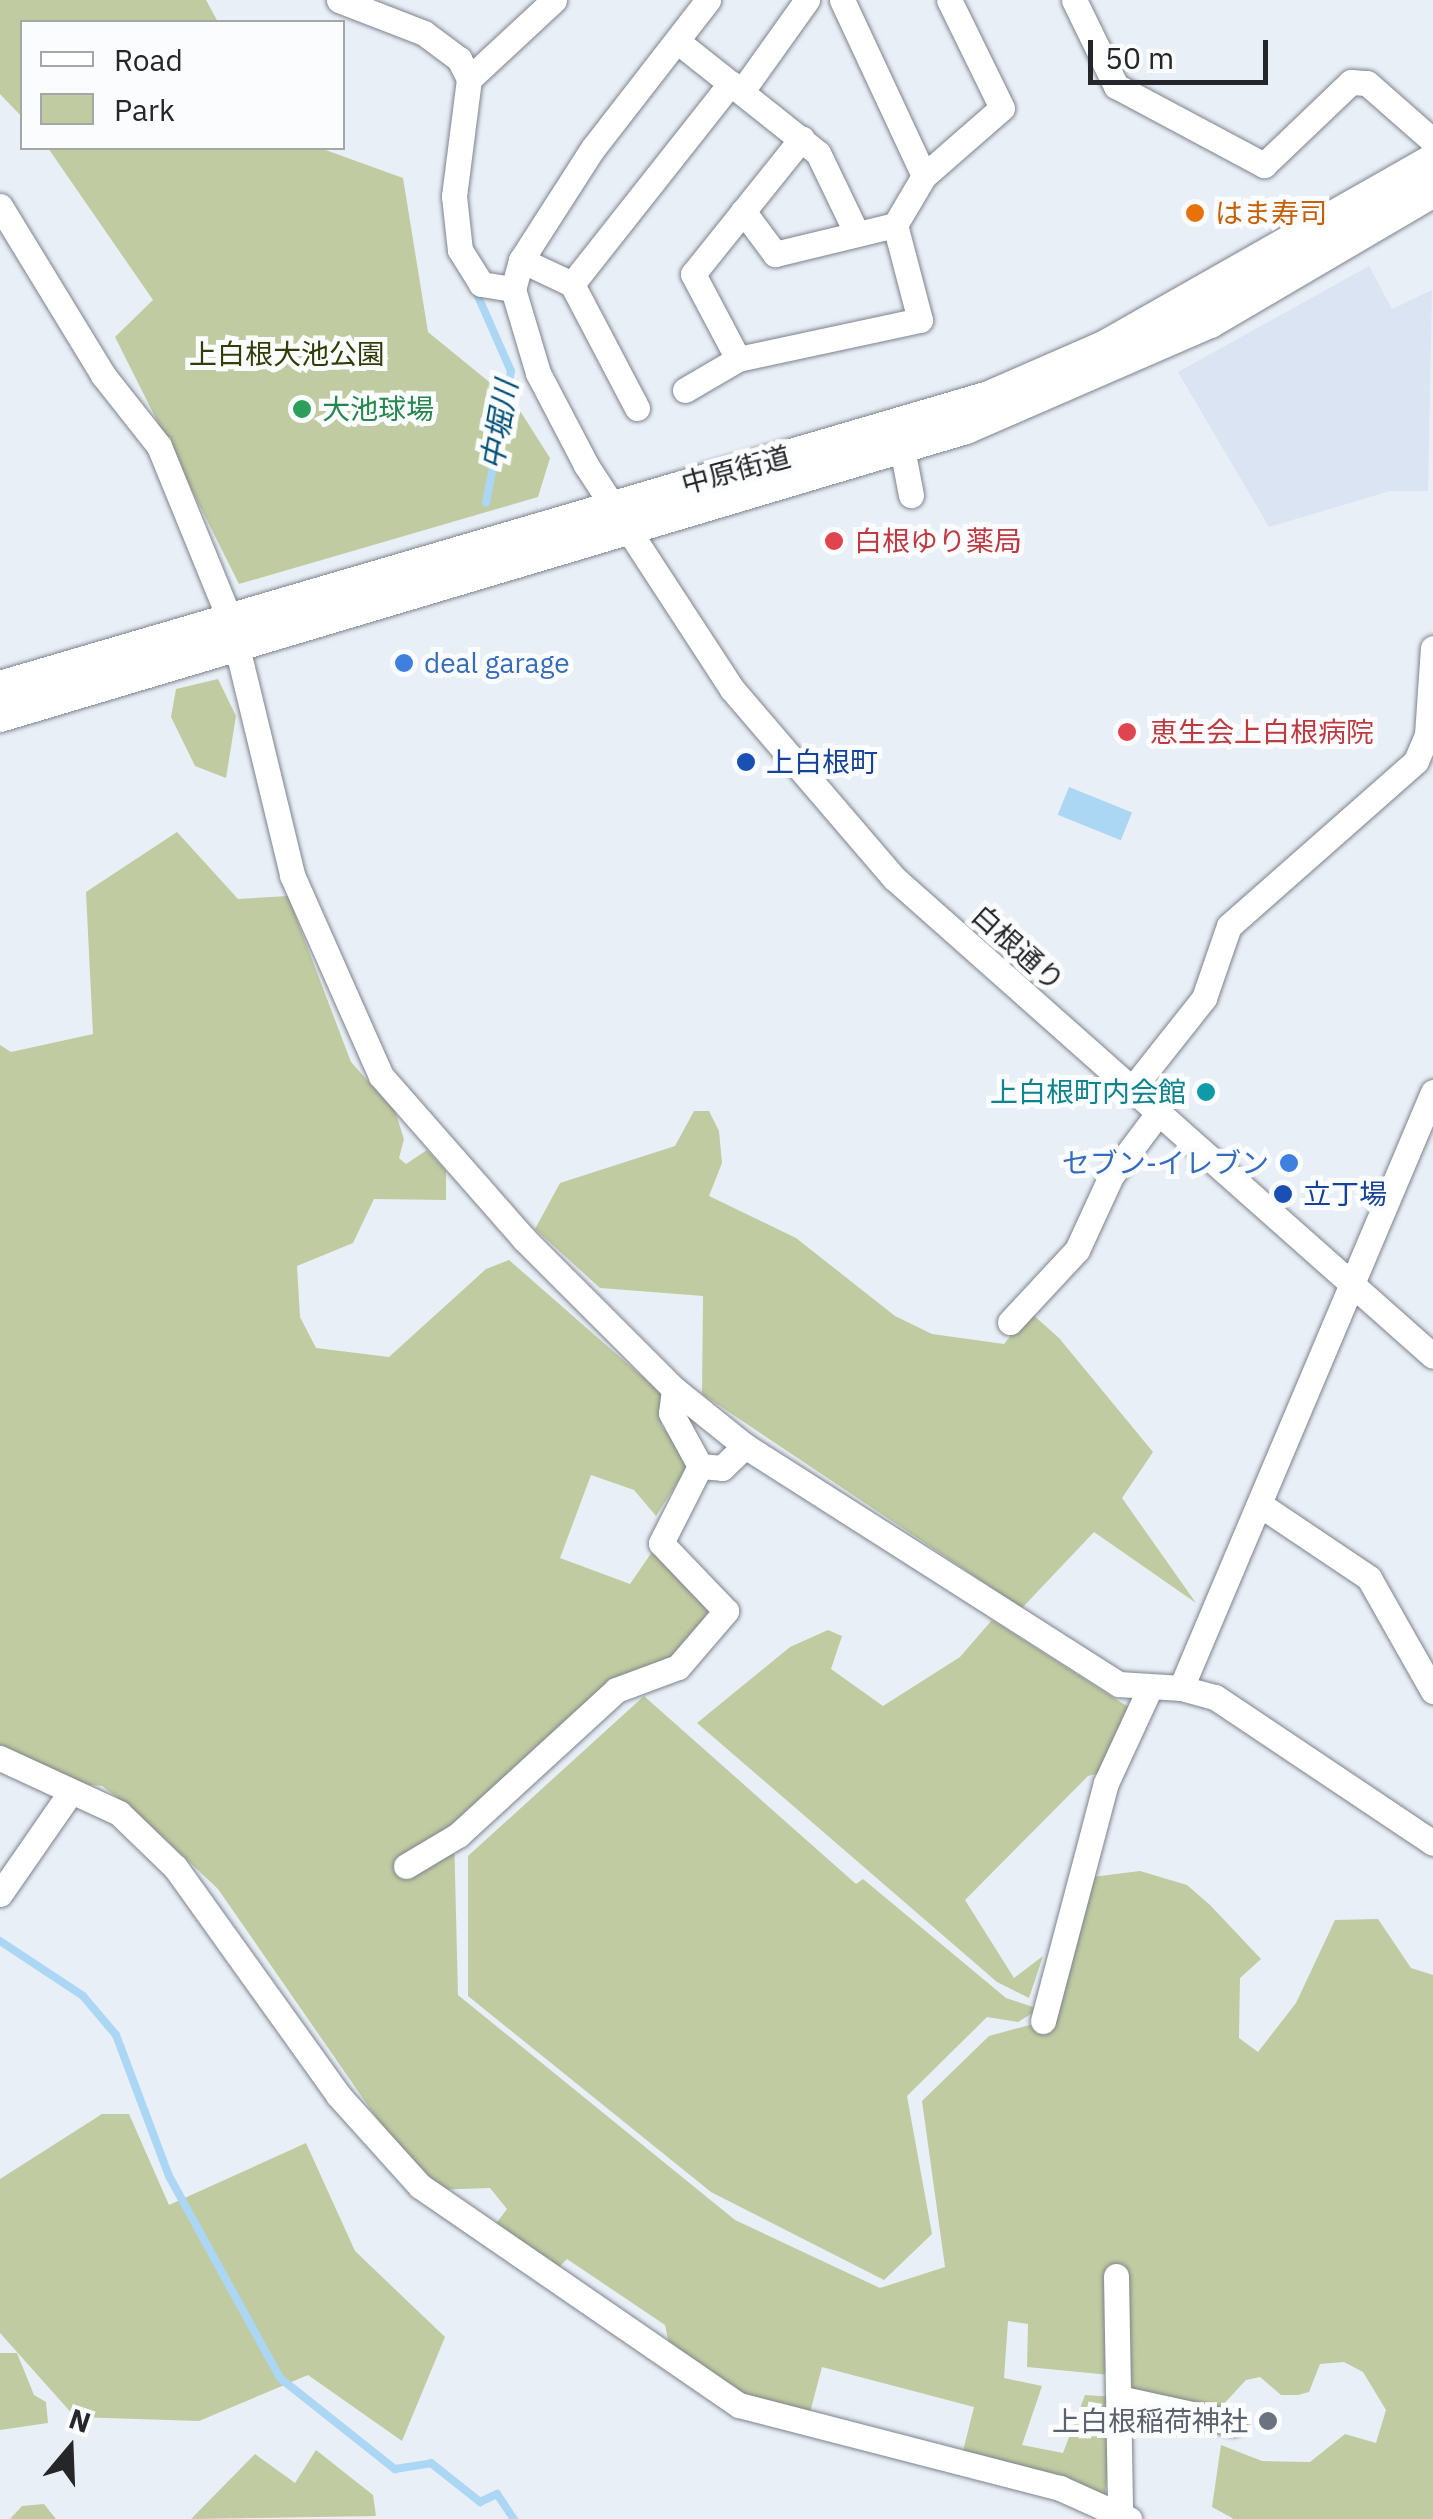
<!DOCTYPE html>
<meta charset="utf-8">
<style>
body{margin:0}
#map{position:relative;width:1433px;height:2519px;overflow:hidden;background:#e9eff7;font-family:"IBM Plex Sans","Noto Sans JP",sans-serif}
div>[style]{position:absolute}
.built>*{inset:0;background:#dae4f3}
.green>*{inset:0;background:#c0cba1}
.water>*{inset:0;background:#abd6f4;transform-origin:0 0}
.stream>*{height:8px;margin:-4px;padding:0 4px;transform-origin:4px;border-radius:4px;background:#abd6f4}
.roads{filter:drop-shadow(0 0 2px #7e838b) drop-shadow(0 0 2px #7e838b)}
.minor>*{height:25px;margin:-12.5px;padding:0 12.5px;transform-origin:12.5px;border-radius:12.5px;background:#fff}
.major>*{height:32px;margin:-16px;padding:0 16px;transform-origin:16px;border-radius:16px;background:#fff}
.dots>*{width:28px;height:28px;translate:-50% -50%;box-sizing:border-box;border:5px solid #fbfcfd;border-radius:50%}
span{translate:-50% -50%;white-space:nowrap;text-align:center;line-height:1.15;-webkit-text-stroke:10px #fbfcfd;paint-order:stroke}
.food-label{font-size:28px;color:#c56008}
.left{translate:0 -50%;text-align:left}
.park-label{font-size:28px;color:#333c08}
.leisure-label{font-size:28px;color:#27864d}
.street-label{font-size:28px;color:#242629}
.health-label{font-size:28px;color:#be3a42}
.shop-label{font-size:28px;color:#366cbe}
.right{translate:-100% -50%;text-align:right}
.transit-label{font-size:28px;color:#164399}
.culture-label{font-size:28px;color:#0d838f}
.worship-label{font-size:28px;color:#5b616d}
.water-label{font-size:30px;color:#004e74;font-style:italic}
.legend{position:absolute;left:20px;top:20px;width:325px;height:130px;box-sizing:border-box;background:#fbfcfd;border:2px solid #a5a6a8;margin:0;padding:12px 18px;list-style:none;font-size:30px;color:#242629}
.legend li{display:flex;align-items:center;gap:20px;height:50px}
.legend b{width:50px;border:2px solid #a5a6a8}
.north{position:absolute;left:20px;top:2399px;width:100px;height:100px;-webkit-text-stroke:8px #fbfcfd;paint-order:stroke;rotate:19deg;font-size:28px;font-weight:700;line-height:40px;text-align:center;color:#242629}
.north::after{content:'';display:block;margin:auto;width:35px;height:45px;background:#242629;clip-path:polygon(50% 0,100% 100%,50% 72%,0 100%)}
.scale{position:absolute;left:1088px;top:40px;width:180px;height:45px;box-sizing:border-box;border:5px solid #242629;border-top:0;padding-left:12px;font-size:30px;line-height:35px;white-space:nowrap;color:#242629;-webkit-text-stroke:8px #fbfcfd;paint-order:stroke}
</style>
<div id="map">
<div class="built">
<div style="clip-path:polygon(1369px 266px,1392px 309px,1432px 290px,1428px 491px,1390px 491px,1269px 527px,1178px 372px)"></div>
</div>
<div class="green">
<div style="clip-path:polygon(0 0,206px 0,218px 22px,22px 22px,22px 117px,0 94px)"></div>
<div style="clip-path:polygon(48px 148px,320px 148px,403px 178px,428px 332px,515px 403px,550px 458px,538px 497px,239px 584px,115px 337px,153px 300px)"></div>
<div style="clip-path:polygon(218px 679px,236px 716px,226px 778px,195px 766px,171px 717px,176px 689px)"></div>
<div style="clip-path:polygon(177px 832px,238px 899px,288px 896px,351px 1062px,395px 1111px,404px 1139px,399px 1158px,406px 1164px,427px 1150px,446px 1171px,446px 1200px,374px 1199px,353px 1243px,297px 1266px,300px 1317px,316px 1348px,389px 1357px,486px 1269px,509px 1260px,662px 1394px,661px 1425px,690px 1463px,656px 1516px,634px 1490px,591px 1475px,560px 1558px,630px 1584px,654px 1549px,709px 1611px,674px 1658px,454px 1833px,458px 1995px,735px 2220px,880px 2288px,945px 2267px,922px 2101px,989px 2036px,1055px 2018px,1092px 1877px,1140px 1871px,1187px 1885px,1210px 1905px,1261px 1959px,1240px 1978px,1239px 2038px,1258px 2052px,1296px 2003px,1335px 1920px,1378px 1919px,1411px 1968px,1433px 1975px,1433px 2519px,1234px 2519px,1212px 2507px,1221px 2445px,1262px 2461px,1310px 2462px,1345px 2434px,1376px 2443px,1386px 2410px,1363px 2372px,1344px 2362px,1320px 2364px,1309px 2392px,1298px 2395px,1281px 2395px,1260px 2377px,1246px 2380px,1220px 2408px,1132px 2395px,1131px 2377px,1027px 2367px,1028px 2324px,1008px 2321px,1004px 2378px,1042px 2386px,1022px 2445px,1063px 2453px,1085px 2395px,1116px 2397px,1104px 2503px,962px 2455px,974px 2407px,822px 2367px,808px 2420px,735px 2396px,671px 2353px,665px 2325px,567px 2259px,551px 2275px,492px 2229px,507px 2209px,490px 2188px,434px 2190px,414px 2172px,218px 1889px,135px 1811px,102px 1786px,43px 1781px,0 1759px,0 1045px,11px 1052px,93px 1034px,86px 892px)"></div>
<div style="clip-path:polygon(694px 1111px,709px 1111px,719px 1131px,722px 1163px,709px 1196px,796px 1238px,895px 1316px,932px 1334px,1004px 1344px,1030px 1312px,1059px 1338px,1153px 1452px,1122px 1498px,1196px 1603px,1094px 1532px,1022px 1608px,702px 1394px,703px 1296px,600px 1288px,535px 1229px,560px 1183px,675px 1146px)"></div>
<div style="clip-path:polygon(992px 1620px,1133px 1710px,1104px 1772px,1088px 1776px,965px 1900px,1014px 1978px,1043px 1956px,1029px 1998px,997px 1982px,697px 1723px,790px 1647px,828px 1630px,842px 1636px,831px 1669px,883px 1706px,960px 1657px)"></div>
<div style="clip-path:polygon(644px 1696px,856px 1884px,863px 1879px,1006px 1998px,1039px 2009px,1018px 2022px,987px 2017px,907px 2096px,932px 2234px,884px 2280px,711px 2192px,468px 1996px,468px 1856px)"></div>
<div style="clip-path:polygon(102px 2114px,129px 2114px,169px 2205px,306px 2143px,355px 2251px,445px 2337px,402px 2441px,308px 2375px,199px 2421px,75px 2417px,0 2333px,0 2179px)"></div>
<div style="clip-path:polygon(0 2353px,17px 2353px,34px 2395px,46px 2402px,48px 2423px,0 2430px)"></div>
<div style="clip-path:polygon(316px 2450px,373px 2495px,376px 2516px,191px 2519px,255px 2454px,295px 2483px)"></div>
<div style="clip-path:polygon(44px 2504px,56px 2519px,10px 2519px,22px 2506px)"></div>
</div>
<div class="water">
<div style="left:1069px;top:787px;width:68px;height:30px;rotate:22deg"></div>
</div>
<div class="stream">
<div style="left:477px;top:294px;width:84px;rotate:66.2deg"></div>
<div style="left:511px;top:371px;width:134px;rotate:100.7deg"></div>
<div style="left:0;top:1941px;width:100px;rotate:33.5deg"></div>
<div style="left:83px;top:1996px;width:51px;rotate:49.8deg"></div>
<div style="left:116px;top:2035px;width:151px;rotate:69.4deg"></div>
<div style="left:169px;top:2176px;width:230px;rotate:61.2deg"></div>
<div style="left:280px;top:2378px;width:147px;rotate:38.4deg"></div>
<div style="left:395px;top:2469px;width:36px;rotate:-9deg"></div>
<div style="left:431px;top:2463px;width:63px;rotate:38.5deg"></div>
<div style="left:480px;top:2502px;width:19px;rotate:-25deg"></div>
<div style="left:497px;top:2494px;width:30px;rotate:56deg"></div>
</div>
<div class="roads">
<div class="minor">
<div style="left:339px;top:0;width:91px;rotate:21.2deg"></div>
<div style="left:424px;top:33px;width:44px;rotate:36.6deg"></div>
<div style="left:459px;top:59px;width:22px;rotate:63deg"></div>
<div style="left:469px;top:79px;width:118px;rotate:97.3deg"></div>
<div style="left:454px;top:196px;width:54px;rotate:83.7deg"></div>
<div style="left:460px;top:250px;width:40px;rotate:58deg"></div>
<div style="left:481px;top:284px;width:32px;rotate:9deg"></div>
<div style="left:708px;top:0;width:187px;rotate:127.8deg"></div>
<div style="left:593px;top:148px;width:133px;rotate:122.7deg"></div>
<div style="left:521px;top:260px;width:30px;rotate:105deg"></div>
<div style="left:513px;top:289px;width:88px;rotate:73.4deg"></div>
<div style="left:538px;top:373px;width:104px;rotate:62.4deg"></div>
<div style="left:586px;top:465px;width:267px;rotate:56.9deg"></div>
<div style="left:732px;top:689px;width:249px;rotate:49.4deg"></div>
<div style="left:894px;top:878px;width:720px;rotate:41.57deg"></div>
<div style="left:842px;top:0;width:194px;rotate:65deg"></div>
<div style="left:1074px;top:0;width:96px;rotate:64deg"></div>
<div style="left:1116px;top:86px;width:168px;rotate:28.1deg"></div>
<div style="left:1264px;top:165px;width:120px;rotate:-43.7deg"></div>
<div style="left:1351px;top:82px;width:16px;rotate:4deg"></div>
<div style="left:1367px;top:83px;width:88px;rotate:41.3deg"></div>
<div style="left:677px;top:41px;width:180px;rotate:38.5deg"></div>
<div style="left:818px;top:153px;width:85px;rotate:64.3deg"></div>
<div style="left:469px;top:79px;width:116px;rotate:-42.9deg"></div>
<div style="left:742px;top:91px;width:112px;rotate:-54.5deg"></div>
<div style="left:0;top:206px;width:198px;rotate:58.6deg"></div>
<div style="left:103px;top:375px;width:90px;rotate:51.7deg"></div>
<div style="left:159px;top:446px;width:190px;rotate:67.8deg"></div>
<div style="left:231px;top:622px;width:260px;rotate:76.4deg"></div>
<div style="left:292px;top:875px;width:220px;rotate:66.1deg"></div>
<div style="left:381px;top:1076px;width:217px;rotate:48.7deg"></div>
<div style="left:524px;top:1239px;width:212px;rotate:45deg"></div>
<div style="left:674px;top:1389px;width:91px;rotate:38.8deg"></div>
<div style="left:745px;top:1446px;width:443px;rotate:32.5deg"></div>
<div style="left:1119px;top:1684px;width:62px;rotate:3.7deg"></div>
<div style="left:1181px;top:1688px;width:647px;rotate:-67.08deg"></div>
<div style="left:743px;top:211px;width:54px;rotate:53.3deg"></div>
<div style="left:775px;top:254px;width:123px;rotate:-13.6deg"></div>
<div style="left:895px;top:225px;width:57px;rotate:-59.4deg"></div>
<div style="left:924px;top:176px;width:103px;rotate:-41.1deg"></div>
<div style="left:1002px;top:108px;width:120px;rotate:-116.1deg"></div>
<div style="left:521px;top:260px;width:56px;rotate:25.2deg"></div>
<div style="left:738px;top:359px;width:96px;rotate:-117.9deg"></div>
<div style="left:693px;top:274px;width:174px;rotate:-51.3deg"></div>
<div style="left:685px;top:390px;width:61px;rotate:-30.3deg"></div>
<div style="left:738px;top:359px;width:186px;rotate:-12.1deg"></div>
<div style="left:920px;top:320px;width:98px;rotate:-104.7deg"></div>
<div style="left:637px;top:408px;width:140px;rotate:-117.7deg"></div>
<div style="left:572px;top:284px;width:256px;rotate:-51.7deg"></div>
<div style="left:902px;top:448px;width:48px;rotate:79.2deg"></div>
<div style="left:1132px;top:1089px;width:116px;rotate:-51.6deg"></div>
<div style="left:1204px;top:998px;width:76px;rotate:-70.9deg"></div>
<div style="left:1229px;top:926px;width:249px;rotate:-41.4deg"></div>
<div style="left:1416px;top:761px;width:28px;rotate:-67deg"></div>
<div style="left:1427px;top:735px;width:87px;rotate:-86.1deg"></div>
<div style="left:1010px;top:1322px;width:98px;rotate:-47.1deg"></div>
<div style="left:1077px;top:1250px;width:81px;rotate:-65.3deg"></div>
<div style="left:1111px;top:1176px;width:80px;rotate:-53.1deg"></div>
<div style="left:674px;top:1389px;width:24px;rotate:97deg"></div>
<div style="left:671px;top:1413px;width:60px;rotate:61.3deg"></div>
<div style="left:1262px;top:1506px;width:129px;rotate:33.9deg"></div>
<div style="left:1369px;top:1578px;width:130px;rotate:60.5deg"></div>
<div style="left:1181px;top:1688px;width:35px;rotate:15deg"></div>
<div style="left:1215px;top:1697px;width:262px;rotate:33.8deg"></div>
<div style="left:0;top:1758px;width:131px;rotate:24.8deg"></div>
<div style="left:119px;top:1813px;width:78px;rotate:44deg"></div>
<div style="left:175px;top:1867px;width:280px;rotate:54.4deg"></div>
<div style="left:338px;top:2095px;width:122px;rotate:48deg"></div>
<div style="left:420px;top:2186px;width:387px;rotate:34.5deg"></div>
<div style="left:739px;top:2405px;width:332px;rotate:14.5deg"></div>
<div style="left:1060px;top:2488px;width:76px;rotate:24.2deg"></div>
<div style="left:406px;top:1866px;width:61px;rotate:-30.8deg"></div>
<div style="left:458px;top:1835px;width:214px;rotate:-42.5deg"></div>
<div style="left:616px;top:1690px;width:66px;rotate:-20.4deg"></div>
<div style="left:678px;top:1667px;width:74px;rotate:-49.4deg"></div>
<div style="left:726px;top:1611px;width:94px;rotate:-133.7deg"></div>
<div style="left:661px;top:1543px;width:86px;rotate:-63.1deg"></div>
<div style="left:700px;top:1466px;width:22px;rotate:5deg"></div>
<div style="left:722px;top:1468px;width:32px;rotate:-44deg"></div>
<div style="left:0;top:1894px;width:123px;rotate:-55.3deg"></div>
<div style="left:1043px;top:2021px;width:246px;rotate:-75.2deg"></div>
<div style="left:1106px;top:1783px;width:100px;rotate:-65.2deg"></div>
<div style="left:1116px;top:2276px;width:238px;rotate:89deg"></div>
<div style="left:1123px;top:2399px;width:113px;rotate:12.3deg"></div>
</div>
<div class="major">
<div style="left:0;top:687px;width:1031px;rotate:-16.34deg"></div>
<div style="left:989px;top:397px;width:125px;rotate:-23.5deg"></div>
<div style="left:1104px;top:347px;width:378px;rotate:-29.6deg"></div>
<div style="left:0;top:716px;width:1008px;rotate:-16.6deg"></div>
<div style="left:966px;top:428px;width:266px;rotate:-23.5deg"></div>
<div style="left:1210px;top:322px;width:259px;rotate:-30.4deg"></div>
</div>
</div>
<div class="dots">
<div style="left:1195px;top:213px;background:#e8710a"></div>
<div style="left:302px;top:409px;background:#2e9e5b"></div>
<div style="left:834px;top:541px;background:#e0444e"></div>
<div style="left:404px;top:663px;background:#3f7fe0"></div>
<div style="left:1127px;top:732px;background:#e0444e"></div>
<div style="left:746px;top:762px;background:#1a4fb4"></div>
<div style="left:1206px;top:1092px;background:#0f9aa8"></div>
<div style="left:1289px;top:1163px;background:#3f7fe0"></div>
<div style="left:1283px;top:1194px;background:#1a4fb4"></div>
<div style="left:1268px;top:2421px;background:#6b7280"></div>
</div>
<div class="food-label">
<span class="left" style="left:1215px;top:213px">はま寿司</span>
</div>
<div class="park-label">
<span style="left:287px;top:354px">上白根大池公園</span>
</div>
<div class="leisure-label">
<span class="left" style="left:322px;top:409px">大池球場</span>
</div>
<div class="street-label">
<span style="left:736px;top:470px;rotate:-15deg">中原街道</span>
<span style="left:1018px;top:948px;rotate:42deg">白根通り</span>
</div>
<div class="health-label">
<span class="left" style="left:854px;top:541px">白根ゆり薬局</span>
<span class="left" style="left:1150px;top:732px">恵生会上白根病院</span>
</div>
<div class="shop-label">
<span class="left" style="left:424px;top:663px">deal garage</span>
<span class="right" style="left:1269px;top:1163px">セブン-イレブン</span>
</div>
<div class="transit-label">
<span class="left" style="left:766px;top:762px">上白根町</span>
<span class="left" style="left:1303px;top:1194px">立丁場</span>
</div>
<div class="culture-label">
<span class="right" style="left:1186px;top:1092px">上白根町内会館</span>
</div>
<div class="worship-label">
<span class="right" style="left:1248px;top:2421px">上白根稲荷神社</span>
</div>
<div class="water-label">
<span style="left:499px;top:425px;rotate:-80deg">中堀川</span>
</div>
<ul class="legend">
<li><b style="height:12px;background:#fff"></b>Road</li>
<li><b style="height:28px;background:#c0cba1"></b>Park</li>
</ul>
<div class="north">N</div>
<div class="scale">50 m</div>
</div>
